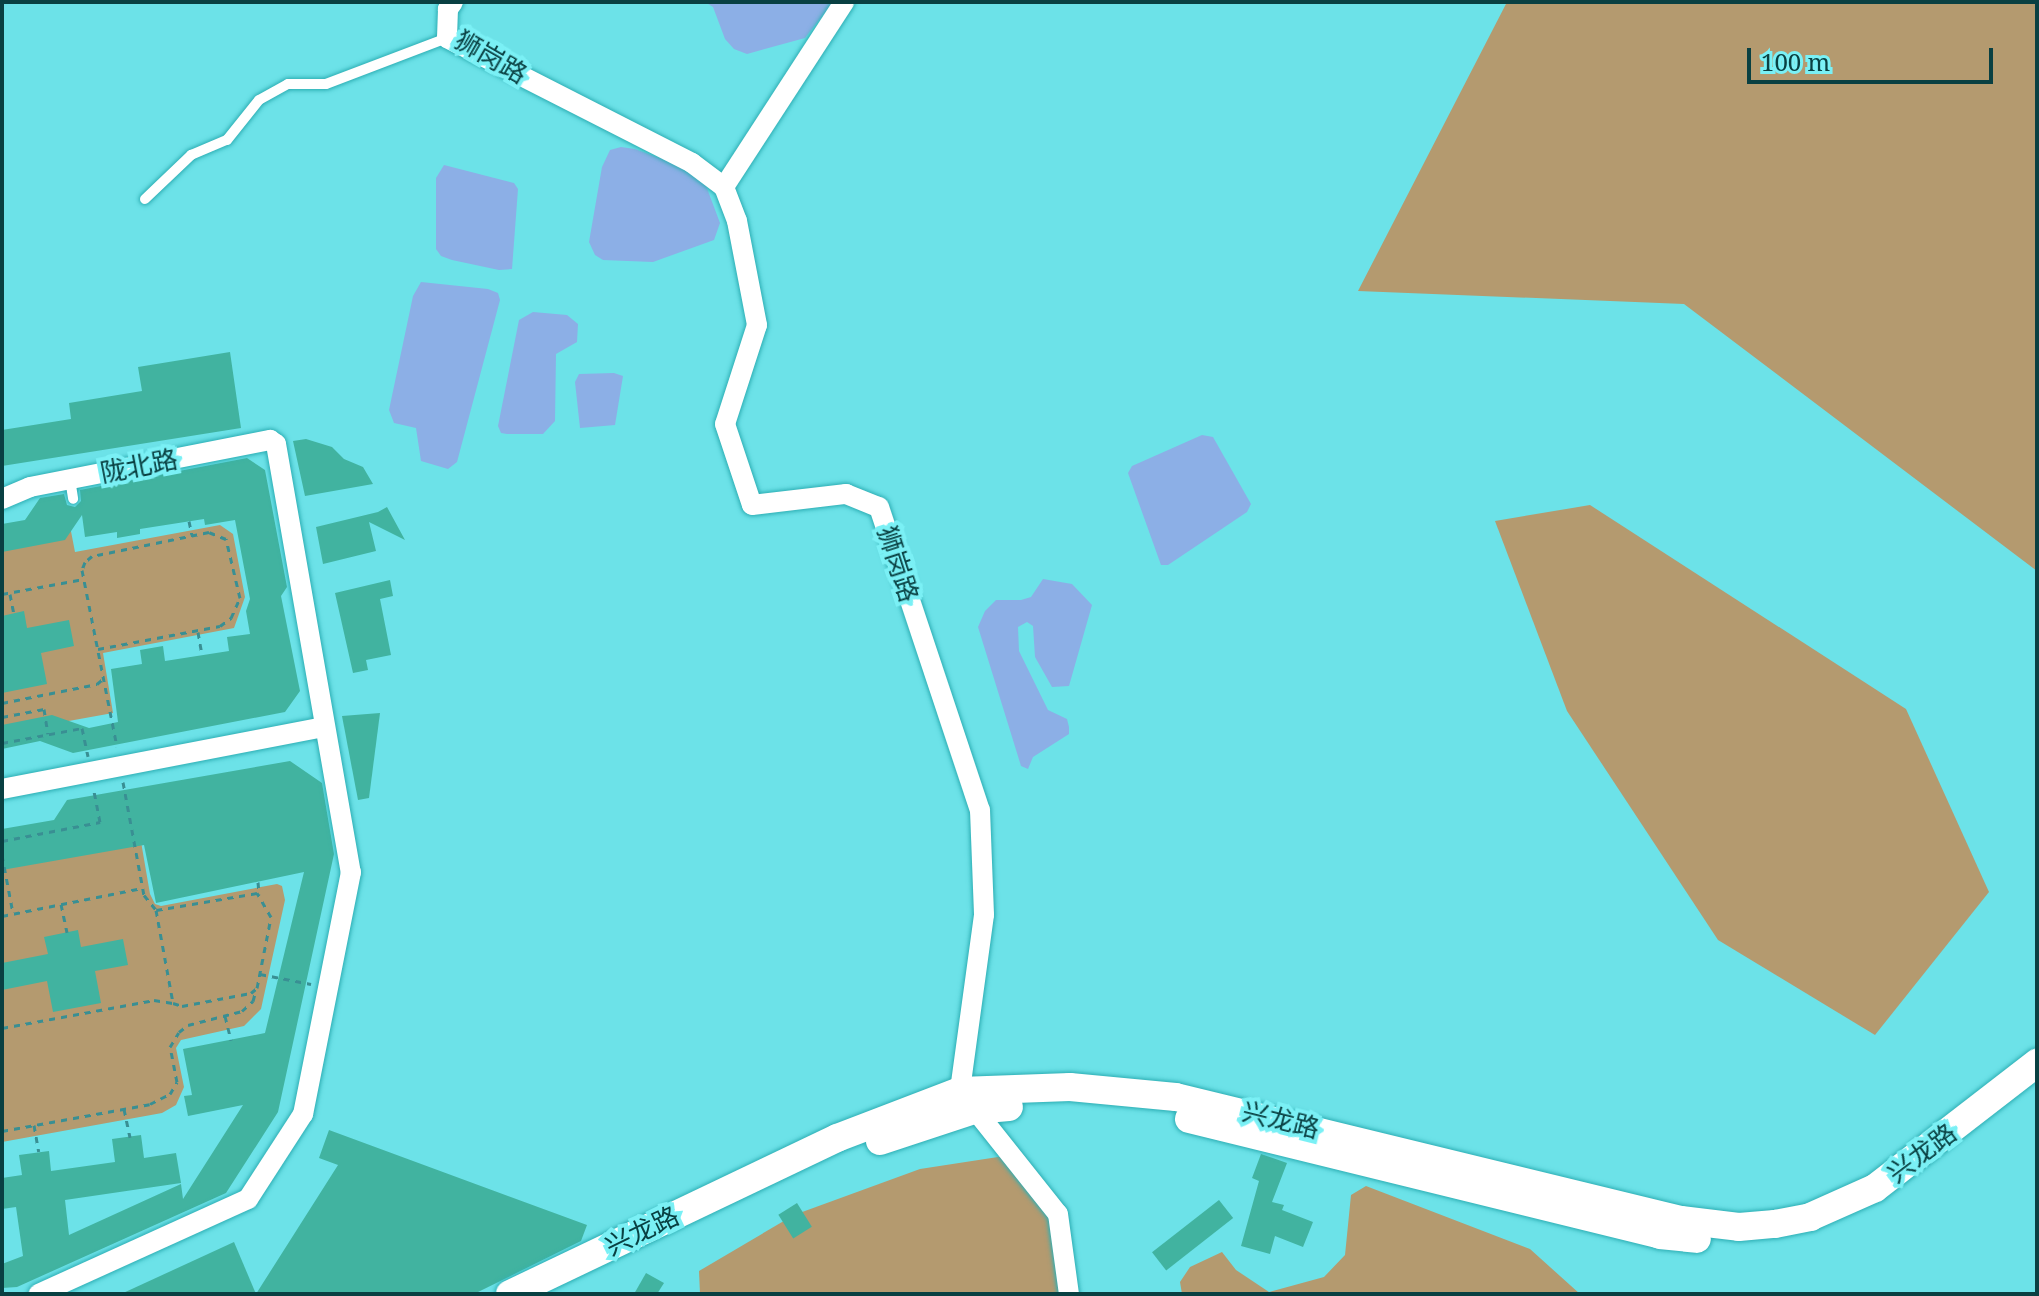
<!DOCTYPE html>
<meta charset="utf-8">
<style>
body{margin:0}
#map{position:relative;width:2039px;height:1296px;overflow:hidden;background:#6ce2e8;font-family:"Noto Serif","Noto Sans SC",serif}
div>[style]{position:absolute}
.green>*{inset:0;background:#b49a6f}
.water>*{inset:0;background:#8cafe6}
.building>*{inset:0;background:#41b3a0;transform-origin:0 0}
.path>*{height:3px;margin-top:-1.5px;transform-origin:0;background:repeating-linear-gradient(90deg,#398f93 0 6px,transparent 0 12px)}
.roads{filter:drop-shadow(0 0 2px #2daeb4) drop-shadow(0 0 2px #2daeb4)}
.lane>*{height:10px;margin:-5px;padding:0 5px;transform-origin:5px;border-radius:5px;background:#fff}
.street>*{height:20px;margin:-10px;padding:0 10px;transform-origin:10px;border-radius:10px;background:#fff}
.secondary>*{height:28px;margin:-14px;padding:0 14px;transform-origin:14px;border-radius:14px;background:#fff}
span{translate:-50% -50%;white-space:nowrap;text-align:center;line-height:1.15;-webkit-text-stroke:8px #7af0f5;paint-order:stroke}
.street-label{font-size:26px;color:#094042}
.frame{position:absolute;inset:0;border:4px solid #094042;pointer-events:none}
.scale{position:absolute;left:1747px;top:48px;width:246px;height:36px;box-sizing:border-box;border:4px solid #094042;border-top:0;padding-left:10px;font-size:24px;line-height:28px;white-space:nowrap;color:#094042;-webkit-text-stroke:6px #7af0f5;paint-order:stroke}
</style>
<div id="map">
<div class="green">
<div style="clip-path:polygon(1507px 2px,2037px 2px,2037px 571px,1684px 304px,1358px 291px)"></div>
<div style="clip-path:polygon(1590px 505px,1906px 709px,1989px 892px,1875px 1035px,1718px 940px,1567px 711px,1495px 521px)"></div>
<div style="clip-path:polygon(69px 521px,75px 552px,220px 525px,233px 534px,245px 597px,234px 628px,103px 653px,113px 713px,2px 733px,2px 533px)"></div>
<div style="clip-path:polygon(139px 830px,150px 894px,155px 904px,161px 906px,277px 884px,282px 886px,285px 900px,261px 1009px,244px 1026px,181px 1040px,176px 1048px,184px 1087px,176px 1105px,162px 1113px,2px 1142px,2px 855px)"></div>
<div style="clip-path:polygon(1011px 1155px,1058px 1214px,1069px 1294px,700px 1294px,699px 1271px,794px 1215px,920px 1169px)"></div>
<div style="clip-path:polygon(1366px 1186px,1530px 1249px,1580px 1294px,1182px 1294px,1180px 1282px,1190px 1267px,1222px 1252px,1236px 1270px,1269px 1292px,1324px 1277px,1345px 1255px,1351px 1195px)"></div>
</div>
<div class="water">
<div style="clip-path:polygon(705px 2px,833px 2px,805px 38px,747px 54px,734px 49px,725px 39px,713px 7px)"></div>
<div style="clip-path:polygon(621px 147px,635px 149px,681px 166px,705px 183px,720px 223px,714px 240px,653px 262px,603px 260px,595px 255px,589px 242px,602px 167px,610px 150px)"></div>
<div style="clip-path:polygon(444px 165px,514px 183px,518px 189px,512px 269px,499px 270px,452px 260px,441px 256px,436px 249px,436px 178px)"></div>
<div style="clip-path:polygon(421px 282px,488px 289px,498px 293px,500px 300px,457px 462px,448px 469px,421px 461px,416px 428px,394px 423px,389px 410px,413px 296px)"></div>
<div style="clip-path:polygon(533px 312px,567px 315px,578px 324px,577px 342px,556px 354px,555px 421px,543px 434px,507px 434px,501px 433px,498px 426px,519px 320px)"></div>
<div style="clip-path:polygon(614px 373px,623px 376px,615px 425px,580px 428px,575px 382px,579px 374px)"></div>
<div style="clip-path:polygon(1202px 435px,1213px 437px,1251px 504px,1247px 512px,1168px 565px,1161px 565px,1128px 473px,1132px 466px)"></div>
<div style="clip-path:polygon(1043px 579px,1072px 584px,1092px 605px,1069px 686px,1052px 687px,1035px 657px,1033px 626px,1027px 622px,1018px 627px,1019px 651px,1048px 710px,1067px 719px,1069px 727px,1069px 734px,1033px 757px,1028px 769px,1021px 766px,978px 627px,985px 611px,996px 600px,1021px 600px,1031px 597px)"></div>
</div>
<div class="building">
<div style="clip-path:polygon(230px 352px,241px 428px,2px 466px,2px 430px,71px 419px,69px 403px,142px 391px,138px 367px)"></div>
<div style="clip-path:polygon(306px 439px,332px 447px,344px 459px,363px 467px,373px 484px,305px 496px,293px 441px)"></div>
<div style="clip-path:polygon(247px 458px,265px 470px,287px 587px,281px 596px,300px 691px,285px 712px,73px 753px,40px 741px,2px 749px,2px 725px,52px 715px,89px 728px,118px 722px,111px 669px,142px 664px,140px 650px,163px 646px,165px 661px,229px 651px,227px 637px,250px 634px,246px 611px,250px 599px,235px 520px,205px 525px,204px 519px,140px 529px,140px 534px,117px 538px,117px 532px,85px 537px,82px 515px,65px 540px,2px 552px,2px 524px,25px 520px,40px 498px,64px 494px,67px 505px,75px 507px,81px 501px,80px 490px)"></div>
<div style="clip-path:polygon(387px 507px,405px 540px,369px 522px,376px 551px,323px 564px,316px 527px,378px 512px)"></div>
<div style="clip-path:polygon(390px 580px,393px 596px,380px 599px,391px 655px,366px 660px,368px 670px,353px 673px,335px 593px)"></div>
<div style="clip-path:polygon(24px 611px,27px 628px,69px 620px,74px 646px,41px 653px,47px 684px,2px 693px,2px 616px)"></div>
<div style="clip-path:polygon(380px 713px,369px 798px,358px 800px,342px 716px)"></div>
<div style="clip-path:polygon(290px 761px,322px 783px,334px 854px,278px 1112px,226px 1193px,17px 1287px,2px 1288px,2px 1264px,23px 1256px,16px 1207px,2px 1209px,2px 1178px,22px 1175px,19px 1155px,49px 1151px,51px 1171px,115px 1162px,112px 1139px,141px 1135px,144px 1158px,176px 1153px,181px 1183px,65px 1200px,69px 1235px,181px 1184px,183px 1199px,243px 1105px,188px 1116px,184px 1096px,192px 1095px,183px 1049px,265px 1033px,304px 872px,156px 903px,144px 845px,2px 870px,2px 829px,54px 820px,67px 800px)"></div>
<div style="clip-path:polygon(78px 930px,81px 947px,123px 939px,128px 965px,95px 971px,101px 1003px,53px 1012px,47px 981px,2px 990px,2px 963px,48px 954px,44px 937px)"></div>
<div style="clip-path:polygon(329px 1130px,587px 1225px,581px 1241px,474px 1294px,256px 1294px,338px 1165px,319px 1158px)"></div>
<div style="clip-path:polygon(1261px 1154px,1287px 1163px,1272px 1202px,1284px 1205px,1282px 1210px,1313px 1222px,1303px 1247px,1275px 1236px,1270px 1254px,1241px 1246px,1259px 1181px,1252px 1178px)"></div>
<div style="left:1219px;top:1200px;width:23px;height:85px;rotate:52deg"></div>
<div style="left:797px;top:1203px;width:28px;height:22px;rotate:58deg"></div>
<div style="clip-path:polygon(234px 1242px,256px 1294px,121px 1294px)"></div>
<div style="clip-path:polygon(646px 1273px,664px 1283px,657px 1294px,634px 1294px)"></div>
</div>
<div class="path">
<div style="left:189px;top:521px;width:14px;rotate:78deg"></div>
<div style="left:2px;top:594px;width:83px;rotate:-10.4deg"></div>
<div style="left:10px;top:594px;width:20px;rotate:79deg"></div>
<div style="left:198px;top:632px;width:23px;rotate:80deg"></div>
<div style="left:98px;top:649px;width:124px;rotate:-10.7deg"></div>
<div style="left:220px;top:626px;width:14px;rotate:-36deg"></div>
<div style="left:231px;top:618px;width:22px;rotate:-66deg"></div>
<div style="left:240px;top:598px;width:61px;rotate:-103.3deg"></div>
<div style="left:226px;top:539px;width:18px;rotate:-158deg"></div>
<div style="left:209px;top:532px;width:119px;rotate:168.4deg"></div>
<div style="left:92px;top:556px;width:9px;rotate:139deg"></div>
<div style="left:85px;top:562px;width:9px;rotate:111deg"></div>
<div style="left:82px;top:570px;width:180px;rotate:78.8deg"></div>
<div style="left:2px;top:703px;width:97px;rotate:-11.3deg"></div>
<div style="left:97px;top:684px;width:9px;rotate:-41deg"></div>
<div style="left:2px;top:717px;width:43px;rotate:-10.8deg"></div>
<div style="left:44px;top:709px;width:25px;rotate:81deg"></div>
<div style="left:2px;top:743px;width:81px;rotate:-10.6deg"></div>
<div style="left:82px;top:728px;width:29px;rotate:78deg"></div>
<div style="left:123px;top:782px;width:115px;rotate:79.5deg"></div>
<div style="left:144px;top:895px;width:19px;rotate:51deg"></div>
<div style="left:156px;top:910px;width:95px;rotate:79.6deg"></div>
<div style="left:173px;top:1003px;width:9px;rotate:18deg"></div>
<div style="left:182px;top:1006px;width:70px;rotate:-10.7deg"></div>
<div style="left:251px;top:993px;width:8px;rotate:-40deg"></div>
<div style="left:257px;top:988px;width:72px;rotate:-78.8deg"></div>
<div style="left:271px;top:917px;width:28px;rotate:-120deg"></div>
<div style="left:257px;top:893px;width:102px;rotate:170.4deg"></div>
<div style="left:2px;top:841px;width:100px;rotate:-11deg"></div>
<div style="left:100px;top:822px;width:32px;rotate:-101deg"></div>
<div style="left:2px;top:855px;width:59px;rotate:79.3deg"></div>
<div style="left:258px;top:882px;width:12px;rotate:85deg"></div>
<div style="left:61px;top:904px;width:29px;rotate:78deg"></div>
<div style="left:2px;top:916px;width:143px;rotate:-11.3deg"></div>
<div style="left:260px;top:974px;width:52px;rotate:11.1deg"></div>
<div style="left:225px;top:1016px;width:25px;rotate:76deg"></div>
<div style="left:2px;top:1028px;width:155px;rotate:-10.4deg"></div>
<div style="left:154px;top:1000px;width:19px;rotate:9deg"></div>
<div style="left:124px;top:1109px;width:29px;rotate:78deg"></div>
<div style="left:34px;top:1125px;width:27px;rotate:80deg"></div>
<div style="left:2px;top:1131px;width:150px;rotate:-10.3deg"></div>
<div style="left:150px;top:1104px;width:22px;rotate:-27deg"></div>
<div style="left:170px;top:1094px;width:14px;rotate:-60deg"></div>
<div style="left:177px;top:1082px;width:36px;rotate:-101deg"></div>
<div style="left:170px;top:1047px;width:17px;rotate:-59deg"></div>
<div style="left:179px;top:1032px;width:11px;rotate:-38deg"></div>
<div style="left:188px;top:1025px;width:56px;rotate:-14.5deg"></div>
<div style="left:242px;top:1011px;width:15px;rotate:-42deg"></div>
<div style="left:253px;top:1001px;width:11px;rotate:-75deg"></div>
</div>
<div class="roads">
<div class="lane">
<div style="left:145px;top:199px;width:64px;rotate:-43.7deg"></div>
<div style="left:191px;top:155px;width:39px;rotate:-23deg"></div>
<div style="left:227px;top:140px;width:51px;rotate:-51.3deg"></div>
<div style="left:259px;top:100px;width:33px;rotate:-29deg"></div>
<div style="left:288px;top:84px;width:38px"></div>
<div style="left:326px;top:84px;width:129px;rotate:-20.8deg"></div>
<div style="left:70px;top:479px;width:20px;rotate:81deg"></div>
</div>
<div class="street">
<div style="left:453px;top:2px;width:9px;rotate:126deg"></div>
<div style="left:448px;top:9px;width:29px;rotate:92deg"></div>
<div style="left:447px;top:38px;width:275px;rotate:27deg"></div>
<div style="left:692px;top:163px;width:40px;rotate:37deg"></div>
<div style="left:724px;top:187px;width:36px;rotate:69deg"></div>
<div style="left:737px;top:221px;width:106px;rotate:79.1deg"></div>
<div style="left:757px;top:325px;width:104px;rotate:107.9deg"></div>
<div style="left:725px;top:424px;width:85px;rotate:71.6deg"></div>
<div style="left:752px;top:505px;width:95px;rotate:-6.7deg"></div>
<div style="left:846px;top:494px;width:35px;rotate:22deg"></div>
<div style="left:879px;top:507px;width:319px;rotate:71.6deg"></div>
<div style="left:980px;top:810px;width:105px;rotate:87.8deg"></div>
<div style="left:984px;top:915px;width:178px;rotate:97.8deg"></div>
<div style="left:960px;top:1091px;width:157px;rotate:51.5deg"></div>
<div style="left:1058px;top:1214px;width:81px;rotate:82.2deg"></div>
<div style="left:724px;top:187px;width:221px;rotate:-57deg"></div>
<div style="left:2px;top:499px;width:30px;rotate:-23deg"></div>
<div style="left:30px;top:487px;width:245px;rotate:-11.1deg"></div>
<div style="left:270px;top:440px;width:7px;rotate:34deg"></div>
<div style="left:276px;top:444px;width:435px;rotate:80.1deg"></div>
<div style="left:351px;top:872px;width:247px;rotate:101.2deg"></div>
<div style="left:303px;top:1114px;width:101px;rotate:122.9deg"></div>
<div style="left:248px;top:1199px;width:230px;rotate:155.6deg"></div>
<div style="left:2px;top:789px;width:327px;rotate:-10.9deg"></div>
</div>
<div class="secondary">
<div style="left:1189px;top:1119px;width:485px;rotate:13.8deg"></div>
<div style="left:1660px;top:1235px;width:37px;rotate:6deg"></div>
<div style="left:880px;top:1141px;width:99px;rotate:-18.3deg"></div>
<div style="left:974px;top:1110px;width:35px;rotate:-5deg"></div>
<div style="left:510px;top:1294px;width:362px;rotate:-25.5deg"></div>
<div style="left:837px;top:1138px;width:132px;rotate:-20.9deg"></div>
<div style="left:960px;top:1091px;width:110px;rotate:-2.1deg"></div>
<div style="left:1070px;top:1087px;width:106px;rotate:5.4deg"></div>
<div style="left:1176px;top:1097px;width:520px;rotate:13.69deg"></div>
<div style="left:1681px;top:1220px;width:58px;rotate:6.9deg"></div>
<div style="left:1739px;top:1227px;width:36px;rotate:-5deg"></div>
<div style="left:1775px;top:1224px;width:36px;rotate:-11deg"></div>
<div style="left:1810px;top:1217px;width:71px;rotate:-24deg"></div>
<div style="left:1875px;top:1188px;width:205px;rotate:-37.7deg"></div>
</div>
</div>
<div class="street-label">
<span style="left:491px;top:57px;rotate:30deg">狮岗路</span>
<span style="left:139px;top:466px;rotate:-11deg">陇北路</span>
<span style="left:898px;top:564px;rotate:72deg">狮岗路</span>
<span style="left:1281px;top:1120px;rotate:14deg">兴龙路</span>
<span style="left:1922px;top:1153px;rotate:-37deg">兴龙路</span>
<span style="left:642px;top:1231px;rotate:-26deg">兴龙路</span>
</div>
<div class="frame"></div>
<div class="scale">100 m</div>
</div>
